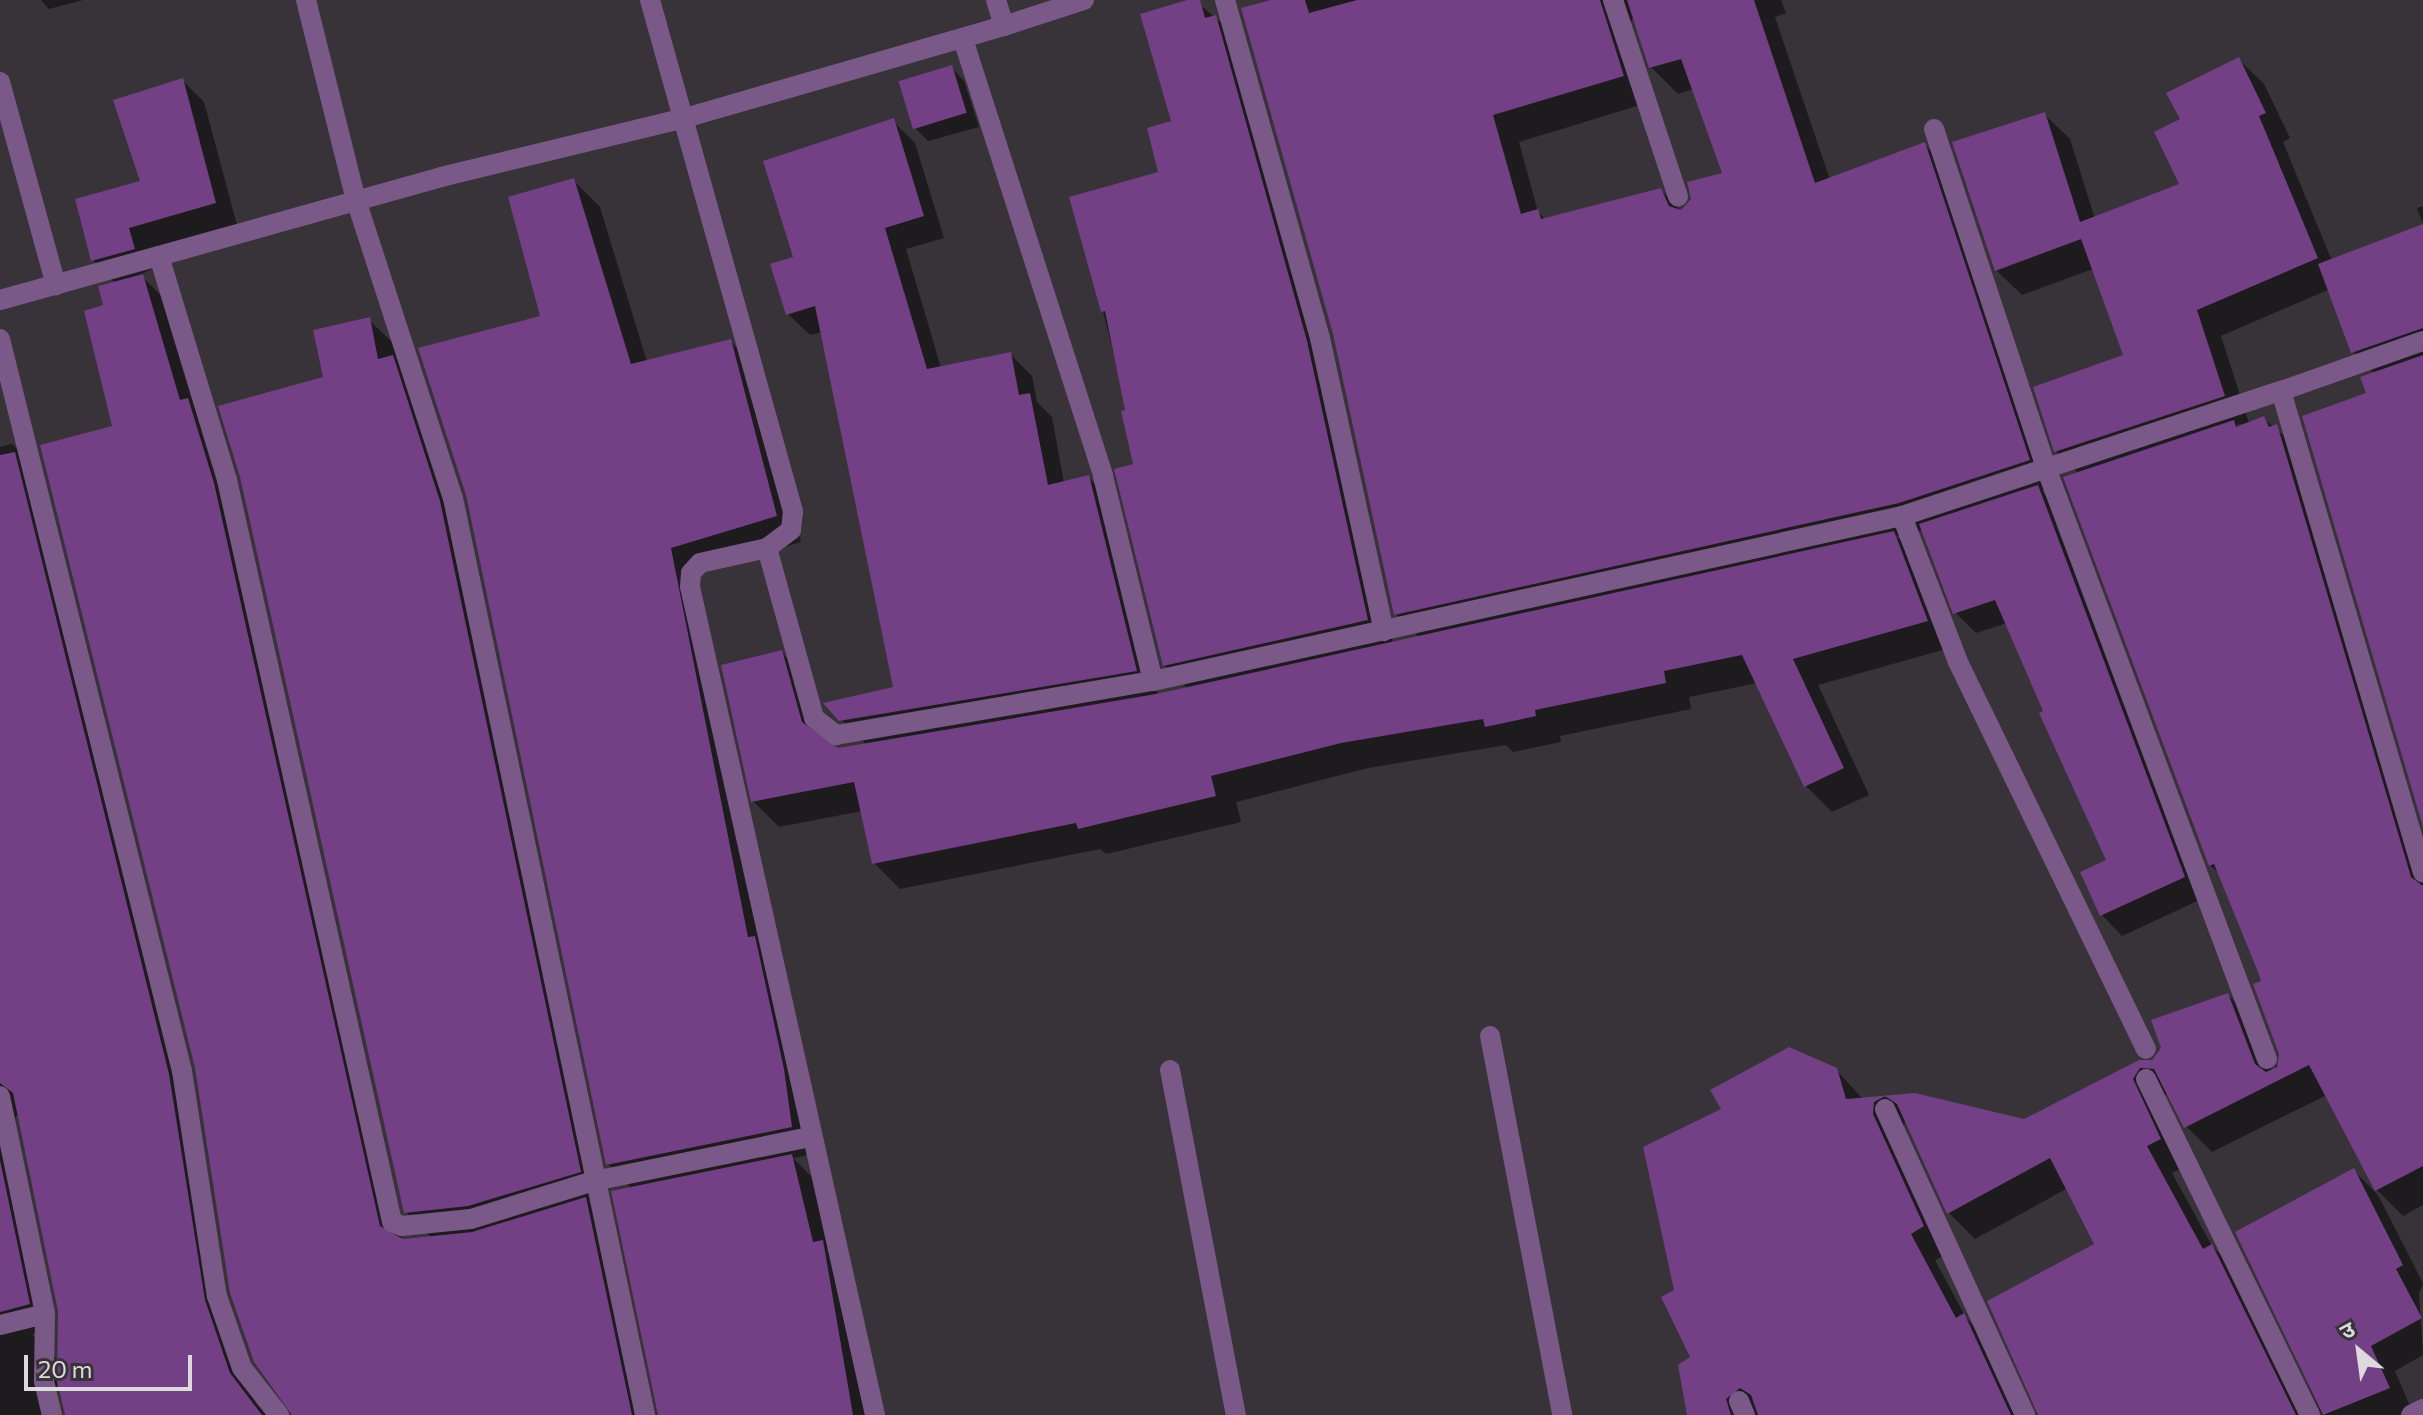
<!DOCTYPE html>
<meta charset="utf-8">
<style>
body{margin:0}
#map{position:relative;width:2423px;height:1415px;overflow:hidden;background:#373338;font-family:Commissioner,"Noto Sans Devanagari",sans-serif}
div>[style]{position:absolute}
.shadow>*{inset:0;background:#0007}
.building>*{inset:0;background:#733f85;transform-origin:0 0}
.street>*{height:20px;margin:-10px;padding:0 10px;transform-origin:10px;border-radius:10px;background:#7a5887}
span{translate:-50% -50%;white-space:nowrap;text-align:center;line-height:1.15;-webkit-text-stroke:6px #373338;paint-order:stroke}
.north{position:absolute;left:2319px;top:1311px;width:80px;height:80px;-webkit-text-stroke:6px #373338;paint-order:stroke;rotate:331deg;font-size:22px;font-weight:700;line-height:32px;text-align:center;color:#dddade}
.north::after{content:'';display:block;margin:auto;width:28px;height:36px;background:#dddade;clip-path:polygon(50% 0,100% 100%,50% 72%,0 100%)}
.scale{position:absolute;left:24px;top:1355px;width:168px;height:36px;box-sizing:border-box;border:4px solid #dddade;border-top:0;padding-left:10px;font-size:24px;line-height:28px;white-space:nowrap;color:#dddade;-webkit-text-stroke:6px #373338;paint-order:stroke}
</style>
<div id="map">
<div class="shadow">
<div style="clip-path:polygon(41px 0,83px 0,49px 9px)"></div>
<div style="clip-path:polygon(evenodd,1194px 0,1224px 25px,1333px 369px,1393px 644px,1420px 638px,1396px 614px,1278px 0,1781px 0,1786px 13px,1775px 17px,1830px 180px,1924px 144px,1951px 171px,2055px 487px,2042px 491px,2059px 508px,2204px 898px,2122px 936px,2102px 915px,2109px 861px,2007px 623px,1976px 633px,1955px 612px,1923px 530px,1896px 536px,1920px 560px,1953px 647px,1818px 685px,1869px 795px,1832px 812px,1806px 786px,1757px 683px,1689px 697px,1691px 709px,1560px 736px,1561px 742px,1513px 752px,1506px 745px,1368px 768px,1236px 802px,1241px 822px,1106px 854px,1100px 849px,900px 889px,874px 863px,862px 811px,779px 827px,753px 801px,781px 652px,807px 678px,825px 741px,838px 750px,867px 745px,826px 704px,896px 689px,822px 332px,810px 335px,788px 314px,796px 258px,893px 121px,915px 143px,944px 238px,906px 249px,941px 368px,1010px 354px,1032px 376px,1037px 402px,1052px 417px,1064px 483px,1088px 477px,1110px 499px,1158px 695px,1188px 689px,1164px 665px,1128px 411px,1103px 311px,1160px 174px,1194px 0,1634px 16px,1651px 67px,1678px 94px,1694px 89px,1725px 174px,1682px 212px,1661px 190px,1546px 220px,1538px 212px,1519px 142px,1650px 102px,1626px 31px,1634px 16px)"></div>
<div style="clip-path:polygon(2238px 59px,2264px 84px,2290px 138px,2283px 142px,2332px 261px,2423px 226px,2423px 820px,2369px 394px,2375px 374px,2353px 351px,2330px 289px,2221px 336px,2249px 423px,2236px 425px,2239px 429px,2263px 418px,2303px 452px,2423px 861px,2423px 1205px,2403px 1216px,2377px 1190px,2327px 1095px,2212px 1152px,2186px 1126px,2168px 1090px,2159px 1111px,2186px 1166px,2172px 1173px,2212px 1246px,2238px 1272px,2310px 1415px,2037px 1415px,2097px 1245px,2068px 1188px,1975px 1239px,1949px 1213px,1905px 1122px,1898px 1142px,1949px 1253px,1935px 1260px,1966px 1318px,1990px 1342px,2023px 1415px,1690px 1415px,1692px 1357px,1677px 1292px,1836px 1070px,1863px 1099px,1915px 1095px,2025px 1121px,2139px 1062px,2153px 1062px,2228px 995px,2254px 1021px,2273px 1073px,2282px 1055px,2264px 982px,2221px 875px,2210px 865px,2079px 474px,2056px 451px,2125px 356px,2093px 269px,2022px 295px,1996px 270px,2044px 114px,2070px 139px,2095px 219px,2182px 185px,2182px 120px)"></div>
<div style="clip-path:polygon(951px 67px,964px 81px,979px 127px,928px 141px,915px 128px)"></div>
<div style="clip-path:polygon(182px 80px,204px 102px,237px 225px,140px 275px,167px 301px,238px 510px,402px 1241px,432px 1238px,406px 1212px,326px 379px,369px 320px,395px 345px,399px 364px,418px 383px,605px 1197px,589px 1202px,610px 1224px,650px 1415px,293px 1415px,114px 428px,105px 307px,116px 284px,93px 260px,143px 182px)"></div>
<div style="clip-path:polygon(574px 181px,600px 207px,647px 362px,731px 342px,757px 368px,801px 542px,696px 573px,817px 1153px,793px 1158px,816px 1181px,874px 1415px,658px 1415px,632px 1189px,608px 1164px,542px 318px)"></div>
<div style="clip-path:polygon(2423px 206px,2423px 224px,2417px 208px)"></div>
<div style="clip-path:polygon(evenodd,12px 444px,36px 468px,193px 1100px,229px 1326px,256px 1403px,266px 1415px,66px 1415px,57px 1371px,57px 1415px,0 1415px,0 447px,12px 444px,19px 1113px,60px 1311px,59px 1361px,32px 1334px,53px 1329px,11px 1124px,19px 1113px)"></div>
<div style="clip-path:polygon(2353px 1170px,2378px 1195px,2423px 1283px,2419px 1294px,2423px 1355px,2395px 1371px,2413px 1413px,2409px 1415px,2322px 1415px,2238px 1232px)"></div>
</div>
<div class="building">
<div style="clip-path:polygon(1187px 0,1200px 0,1205px 18px,1216px 15px,1307px 341px,1368px 620px,1163px 666px,1114px 469px,1133px 464px,1121px 411px,1125px 410px,1105px 311px,1101px 312px,1069px 197px,1158px 172px,1147px 128px,1171px 121px,1140px 14px)"></div>
<div style="clip-path:polygon(1271px 0,1305px 0,1309px 13px,1357px 0,1600px 0,1624px 76px,1493px 115px,1521px 214px,1538px 209px,1541px 219px,1661px 188px,1669px 206px,1681px 210px,1691px 199px,1687px 182px,1722px 173px,1681px 59px,1649px 68px,1627px 0,1754px 0,1815px 183px,1925px 142px,2030px 460px,1899px 503px,1394px 615px,1333px 334px,1241px 8px)"></div>
<div style="clip-path:polygon(2239px 57px,2266px 113px,2259px 116px,2318px 258px,2197px 310px,2225px 396px,2054px 452px,2033px 387px,2123px 355px,2081px 239px,1995px 271px,1952px 142px,2045px 112px,2080px 222px,2179px 184px,2154px 132px,2180px 119px,2166px 93px)"></div>
<div style="left:952px;top:65px;width:50px;height:56px;rotate:73deg"></div>
<div style="clip-path:polygon(183px 78px,216px 203px,129px 228px,135px 249px,91px 261px,75px 199px,140px 181px,113px 100px)"></div>
<div style="clip-path:polygon(894px 118px,924px 216px,885px 228px,927px 369px,1011px 352px,1019px 395px,1030px 393px,1048px 485px,1089px 475px,1137px 671px,839px 721px,823px 703px,893px 687px,815px 306px,786px 315px,770px 264px,793px 257px,763px 161px)"></div>
<div style="clip-path:polygon(574px 178px,631px 364px,731px 339px,777px 516px,671px 548px,748px 937px,755px 936px,784px 1069px,792px 1127px,606px 1165px,466px 495px,418px 348px,540px 316px,508px 197px)"></div>
<div style="clip-path:polygon(2423px 224px,2423px 328px,2351px 353px,2318px 264px)"></div>
<div style="clip-path:polygon(143px 274px,180px 400px,188px 398px,214px 483px,380px 1226px,403px 1239px,472px 1232px,586px 1197px,632px 1415px,292px 1415px,254px 1362px,230px 1293px,195px 1068px,40px 445px,112px 426px,84px 311px,103px 305px,98px 286px)"></div>
<div style="clip-path:polygon(370px 317px,378px 359px,393px 355px,440px 501px,581px 1172px,468px 1206px,404px 1213px,240px 477px,218px 406px,323px 377px,313px 330px)"></div>
<div style="clip-path:polygon(2423px 355px,2423px 827px,2302px 416px,2366px 393px,2360px 377px)"></div>
<div style="clip-path:polygon(2264px 416px,2269px 427px,2277px 424px,2411px 877px,2423px 886px,2423px 1166px,2375px 1191px,2309px 1065px,2184px 1128px,2154px 1069px,2140px 1068px,2133px 1079px,2161px 1139px,2147px 1146px,2203px 1249px,2212px 1244px,2296px 1415px,2038px 1415px,1987px 1301px,2094px 1244px,2050px 1158px,1947px 1214px,1897px 1104px,1885px 1096px,1874px 1102px,1873px 1114px,1924px 1226px,1911px 1234px,1956px 1318px,1964px 1313px,2011px 1415px,1758px 1415px,1751px 1395px,1740px 1388px,1726px 1399px,1731px 1415px,1687px 1415px,1678px 1365px,1690px 1357px,1661px 1297px,1674px 1290px,1643px 1147px,1721px 1109px,1710px 1090px,1789px 1047px,1837px 1068px,1846px 1099px,1915px 1093px,2024px 1119px,2139px 1060px,2152px 1060px,2161px 1048px,2151px 1020px,2228px 993px,2255px 1064px,2266px 1072px,2277px 1067px,2279px 1054px,2253px 984px,2261px 981px,2258px 972px,2214px 864px,2209px 866px,2063px 477px,2234px 420px,2236px 427px)"></div>
<div style="clip-path:polygon(15px 452px,169px 1074px,205px 1300px,230px 1373px,262px 1415px,65px 1415px,57px 1380px,58px 1311px,13px 1093px,0 1083px,0 455px)"></div>
<div style="clip-path:polygon(2038px 485px,2185px 877px,2100px 916px,2080px 872px,2106px 860px,2039px 713px,2043px 711px,1995px 600px,1953px 614px,1919px 524px)"></div>
<div style="clip-path:polygon(1894px 531px,1928px 621px,1793px 659px,1844px 768px,1804px 787px,1742px 655px,1664px 671px,1666px 683px,1535px 710px,1536px 716px,1485px 727px,1483px 719px,1341px 743px,1211px 776px,1216px 796px,1078px 829px,1076px 823px,872px 864px,854px 782px,751px 802px,721px 665px,782px 650px,802px 722px,838px 748px,1156px 694px)"></div>
<div style="clip-path:polygon(792px 1154px,813px 1242px,823px 1240px,853px 1415px,658px 1415px,611px 1191px)"></div>
<div style="clip-path:polygon(0 1160px,30px 1304px,0 1312px)"></div>
<div style="clip-path:polygon(2354px 1168px,2403px 1265px,2396px 1269px,2422px 1318px,2371px 1346px,2390px 1388px,2323px 1415px,2235px 1232px)"></div>
</div>
<div class="street">
<div style="left:306px;top:0;width:206px;rotate:76deg"></div>
<div style="left:356px;top:200px;width:313px;rotate:72deg"></div>
<div style="left:453px;top:498px;width:937px;rotate:78.17deg"></div>
<div style="left:650px;top:0;width:531px;rotate:74.37deg"></div>
<div style="left:793px;top:511px;width:19px;rotate:96deg"></div>
<div style="left:791px;top:530px;width:30px;rotate:143deg"></div>
<div style="left:1225px;top:0;width:351px;rotate:74.3deg"></div>
<div style="left:1320px;top:338px;width:300px;rotate:77.7deg"></div>
<div style="left:1613px;top:0;width:207px;rotate:71.7deg"></div>
<div style="left:1004px;top:26px;width:84px;rotate:-18deg"></div>
<div style="left:963px;top:39px;width:459px;rotate:72.2deg"></div>
<div style="left:1103px;top:476px;width:211px;rotate:76.3deg"></div>
<div style="left:0;top:82px;width:211px;rotate:74.6deg"></div>
<div style="left:1934px;top:129px;width:354px;rotate:71.7deg"></div>
<div style="left:2045px;top:465px;width:634px;rotate:69.51deg"></div>
<div style="left:159px;top:256px;width:293px;rotate:-15.6deg"></div>
<div style="left:441px;top:177px;width:251px;rotate:-13.6deg"></div>
<div style="left:685px;top:118px;width:332px;rotate:-16.1deg"></div>
<div style="left:1004px;top:26px;width:27px;rotate:-107deg"></div>
<div style="left:0;top:300px;width:165px;rotate:-15.5deg"></div>
<div style="left:159px;top:256px;width:234px;rotate:73.1deg"></div>
<div style="left:227px;top:480px;width:760px;rotate:77.46deg"></div>
<div style="left:392px;top:1222px;width:11px;rotate:22deg"></div>
<div style="left:402px;top:1226px;width:69px;rotate:-5.8deg"></div>
<div style="left:471px;top:1219px;width:129px;rotate:-17.2deg"></div>
<div style="left:594px;top:1181px;width:220px;rotate:-11.5deg"></div>
<div style="left:0;top:339px;width:754px;rotate:76.04deg"></div>
<div style="left:182px;top:1071px;width:228px;rotate:81.2deg"></div>
<div style="left:217px;top:1296px;width:76px;rotate:70.9deg"></div>
<div style="left:242px;top:1368px;width:60px;rotate:51.8deg"></div>
<div style="left:2423px;top:341px;width:151px;rotate:160.6deg"></div>
<div style="left:2281px;top:391px;width:502px;rotate:73.58deg"></div>
<div style="left:1902px;top:516px;width:156px;rotate:69deg"></div>
<div style="left:1958px;top:662px;width:430px;rotate:64.1deg"></div>
<div style="left:1490px;top:1036px;width:386px;rotate:79.2deg"></div>
<div style="left:1170px;top:1070px;width:351px;rotate:79.2deg"></div>
<div style="left:2146px;top:1079px;width:374px;rotate:64deg"></div>
<div style="left:0;top:1096px;width:223px;rotate:78.3deg"></div>
<div style="left:45px;top:1314px;width:67px;rotate:90.9deg"></div>
<div style="left:44px;top:1381px;width:35px;rotate:77deg"></div>
<div style="left:1885px;top:1109px;width:337px;rotate:65.4deg"></div>
<div style="left:0;top:1325px;width:46px;rotate:-13.7deg"></div>
<div style="left:1739px;top:1401px;width:15px;rotate:67deg"></div>
<div style="left:875px;top:1415px;width:848px;rotate:-102.59deg"></div>
<div style="left:690px;top:587px;width:14px;rotate:-86deg"></div>
<div style="left:691px;top:573px;width:13px;rotate:-48deg"></div>
<div style="left:700px;top:563px;width:69px;rotate:-12.6deg"></div>
<div style="left:767px;top:548px;width:176px;rotate:74.5deg"></div>
<div style="left:814px;top:718px;width:28px;rotate:38deg"></div>
<div style="left:836px;top:735px;width:322px;rotate:-9.7deg"></div>
<div style="left:1153px;top:681px;width:767px;rotate:-12.42deg"></div>
<div style="left:1902px;top:516px;width:399px;rotate:-18.3deg"></div>
<div style="left:2411px;top:1415px;width:13px;rotate:-27deg"></div>
</div>
<div class="north">उ</div>
<div class="scale">20 m</div>
</div>
